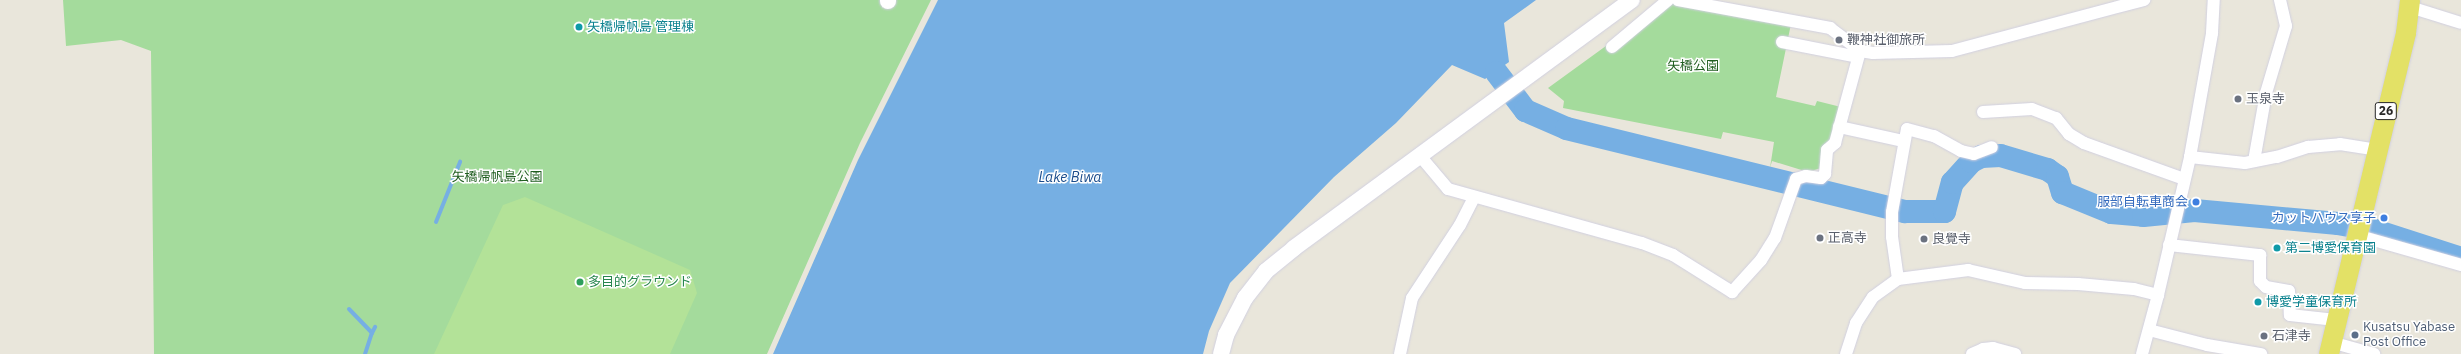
<!DOCTYPE html>
<meta charset="utf-8">
<style>
body{margin:0}
#map{position:relative;width:2461px;height:354px;overflow:hidden;background:#e9e6db;font-family:"IBM Plex Sans","Noto Sans JP",sans-serif}
div>[style]{position:absolute}
.green>*{inset:0;background:#a4db9c}
.pitch>*{inset:0;background:#b3e298}
.water>*{inset:0;background:#76afe3}
.stream>*{height:4px;margin:-2px;padding:0 2px;transform-origin:2px;border-radius:2px;background:#76afe3}
.river>*{height:23px;margin:-11.5px;padding:0 11.5px;transform-origin:11.5px;border-radius:11.5px;background:#76afe3}
.roads{filter:drop-shadow(0 0 1px #d1d0e0) drop-shadow(0 0 1px #d1d0e0)}
.minor>*{height:12px;margin:-6px;padding:0 6px;transform-origin:6px;border-radius:6px;background:#fff}
.tertiary>*{height:16px;margin:-8px;padding:0 8px;transform-origin:8px;border-radius:8px;background:#fff}
.primary>*{height:20px;margin:-10px;padding:0 10px;transform-origin:10px;border-radius:10px;background:#e3e166}
.dots>*{width:11px;height:11px;translate:-50% -50%;box-sizing:border-box;border:2px solid #fff;border-radius:50%}
span{translate:-50% -50%;white-space:nowrap;text-align:center;line-height:1.15;-webkit-text-stroke:3px #fff;paint-order:stroke}
.shield-label span{padding:1px 3px;background:#fff;border:1px solid;border-radius:3px;-webkit-text-stroke-width:0}
.shield-label{font-size:12px;color:#282828;font-weight:700}
.culture-label{font-size:13px;color:#0d838f}
.left{translate:0 -50%;text-align:left}
.worship-label{font-size:13px;color:#5b616d}
.park-label{font-size:13px;color:#205e20}
.shop-label{font-size:13px;color:#366cbe}
.right{translate:-100% -50%;text-align:right}
.leisure-label{font-size:13px;color:#27864d}
.service-label{font-size:13px;color:#4e5e75}
.water-label{font-size:14px;color:#194b8b;font-style:italic}
</style>
<div id="map">
<div class="green">
<div style="clip-path:polygon(63px 0,931px 0,860px 143px,767px 354px,154px 354px,151px 51px,121px 40px,66px 46px)"></div>
<div style="clip-path:polygon(1661px 0,1792px 19px,1776px 97px,1815px 106px,1817px 101px,1841px 107px,1821px 168px,1808px 172px,1772px 161px,1770px 168px,1774px 142px,1723px 132px,1721px 139px,1563px 108px,1564px 101px,1548px 88px,1639px 22px)"></div>
</div>
<div class="pitch">
<div style="clip-path:polygon(525px 197px,690px 270px,697px 293px,670px 354px,434px 354px,503px 205px)"></div>
</div>
<div class="water">
<div style="clip-path:polygon(938px 0,1536px 0,1504px 23px,1509px 62px,1485px 79px,1452px 65px,1396px 123px,1334px 177px,1230px 283px,1209px 331px,1203px 354px,773px 354px,858px 160px)"></div>
</div>
<div class="stream">
<div style="left:436px;top:222px;width:65px;rotate:-68.2deg"></div>
<div style="left:349px;top:309px;width:33px;rotate:46deg"></div>
<div style="left:372px;top:333px;width:7px;rotate:-63deg"></div>
<div style="left:365px;top:354px;width:22px;rotate:-72deg"></div>
</div>
<div class="river">
<div style="left:1496px;top:72px;width:48px;rotate:52.7deg"></div>
<div style="left:1525px;top:110px;width:45px;rotate:23.7deg"></div>
<div style="left:1566px;top:128px;width:349px;rotate:13.8deg"></div>
<div style="left:1905px;top:211px;width:39px"></div>
<div style="left:1944px;top:211px;width:30px;rotate:-75deg"></div>
<div style="left:1952px;top:182px;width:28px;rotate:-48deg"></div>
<div style="left:1971px;top:161px;width:11px;rotate:-27deg"></div>
<div style="left:1981px;top:156px;width:19px;rotate:-3deg"></div>
<div style="left:2000px;top:155px;width:49px;rotate:16.6deg"></div>
<div style="left:2047px;top:169px;width:12px;rotate:35deg"></div>
<div style="left:2057px;top:176px;width:17px;rotate:73deg"></div>
<div style="left:2062px;top:192px;width:53px;rotate:22.2deg"></div>
<div style="left:2111px;top:212px;width:32px;rotate:5deg"></div>
<div style="left:2143px;top:215px;width:51px;rotate:-5.6deg"></div>
<div style="left:2194px;top:210px;width:144px;rotate:5.2deg"></div>
<div style="left:2337px;top:223px;width:35px;rotate:10deg"></div>
<div style="left:2371px;top:229px;width:95px;rotate:17.9deg"></div>
</div>
<div class="roads">
<div class="minor">
<div style="left:1678px;top:0;width:155px;rotate:10.4deg"></div>
<div style="left:1830px;top:28px;width:38px;rotate:37deg"></div>
<div style="left:1860px;top:51px;width:13px;rotate:9deg"></div>
<div style="left:1873px;top:53px;width:79px;rotate:-1.5deg"></div>
<div style="left:1952px;top:51px;width:199px;rotate:-14.9deg"></div>
<div style="left:2410px;top:7px;width:53px;rotate:17.4deg"></div>
<div style="left:1782px;top:42px;width:77px;rotate:11.2deg"></div>
<div style="left:1612px;top:47px;width:73px;rotate:-40deg"></div>
<div style="left:1983px;top:112px;width:49px;rotate:-3.5deg"></div>
<div style="left:2032px;top:109px;width:26px;rotate:21deg"></div>
<div style="left:2056px;top:118px;width:21px;rotate:51deg"></div>
<div style="left:2069px;top:134px;width:17px;rotate:31deg"></div>
<div style="left:2084px;top:143px;width:106px;rotate:19.8deg"></div>
<div style="left:1839px;top:127px;width:66px;rotate:12.3deg"></div>
<div style="left:1421px;top:157px;width:42px;rotate:49.8deg"></div>
<div style="left:1448px;top:189px;width:201px;rotate:15.6deg"></div>
<div style="left:1642px;top:243px;width:33px;rotate:21deg"></div>
<div style="left:1673px;top:255px;width:70px;rotate:32.1deg"></div>
<div style="left:1732px;top:292px;width:43px;rotate:-47.8deg"></div>
<div style="left:1761px;top:260px;width:26px;rotate:-58deg"></div>
<div style="left:1775px;top:238px;width:63px;rotate:-70.4deg"></div>
<div style="left:1796px;top:179px;width:10px;rotate:-17deg"></div>
<div style="left:1806px;top:176px;width:15px;rotate:8deg"></div>
<div style="left:1821px;top:178px;width:6px;rotate:-45deg"></div>
<div style="left:1825px;top:174px;width:24px;rotate:-85deg"></div>
<div style="left:1827px;top:150px;width:11px;rotate:-41deg"></div>
<div style="left:1835px;top:143px;width:95px;rotate:-74.8deg"></div>
<div style="left:2190px;top:157px;width:55px;rotate:6.2deg"></div>
<div style="left:2245px;top:163px;width:33px;rotate:-11deg"></div>
<div style="left:2277px;top:157px;width:33px;rotate:-18deg"></div>
<div style="left:2308px;top:147px;width:32px;rotate:-5deg"></div>
<div style="left:2340px;top:144px;width:36px;rotate:9deg"></div>
<div style="left:2254px;top:161px;width:69px;rotate:-80deg"></div>
<div style="left:2266px;top:93px;width:70px;rotate:-73.4deg"></div>
<div style="left:2286px;top:26px;width:27px;rotate:-103deg"></div>
<div style="left:2356px;top:235px;width:109px;rotate:15.9deg"></div>
<div style="left:2169px;top:245px;width:92px;rotate:6.3deg"></div>
<div style="left:2260px;top:255px;width:26px;rotate:90deg"></div>
<div style="left:2260px;top:281px;width:8px;rotate:45deg"></div>
<div style="left:2266px;top:287px;width:23px;rotate:10deg"></div>
<div style="left:2289px;top:291px;width:24px;rotate:88deg"></div>
<div style="left:2290px;top:315px;width:46px;rotate:6.2deg"></div>
<div style="left:1898px;top:279px;width:42px;rotate:-98.1deg"></div>
<div style="left:1892px;top:237px;width:25px;rotate:-90deg"></div>
<div style="left:1892px;top:212px;width:84px;rotate:-79.8deg"></div>
<div style="left:1907px;top:129px;width:28px;rotate:15deg"></div>
<div style="left:1934px;top:136px;width:31px;rotate:29deg"></div>
<div style="left:1961px;top:151px;width:13px;rotate:13deg"></div>
<div style="left:1974px;top:154px;width:19px;rotate:-21deg"></div>
<div style="left:2149px;top:330px;width:60px;rotate:14.5deg"></div>
<div style="left:2207px;top:345px;width:55px;rotate:9.5deg"></div>
<div style="left:2331px;top:342px;width:45px;rotate:15.6deg"></div>
<div style="left:1400px;top:354px;width:57px;rotate:-77.9deg"></div>
<div style="left:1412px;top:298px;width:87px;rotate:-56.7deg"></div>
<div style="left:1460px;top:225px;width:30px;rotate:-63deg"></div>
<div style="left:1846px;top:354px;width:33px;rotate:-72deg"></div>
<div style="left:1856px;top:323px;width:31px;rotate:-57deg"></div>
<div style="left:1873px;top:297px;width:31px;rotate:-36deg"></div>
<div style="left:1898px;top:279px;width:71px;rotate:-7.3deg"></div>
<div style="left:1968px;top:270px;width:58px;rotate:12.8deg"></div>
<div style="left:2025px;top:283px;width:53px;rotate:1.1deg"></div>
<div style="left:2078px;top:284px;width:56px;rotate:5.1deg"></div>
<div style="left:2134px;top:289px;width:25px;rotate:14deg"></div>
<div style="left:1972px;top:354px;width:12px;rotate:-24deg"></div>
<div style="left:1983px;top:349px;width:10px;rotate:-6deg"></div>
<div style="left:1993px;top:348px;width:23px;rotate:15deg"></div>
<div style="left:2142px;top:354px;width:61px;rotate:-74.8deg"></div>
<div style="left:2158px;top:295px;width:142px;rotate:-76.9deg"></div>
<div style="left:2190px;top:157px;width:126px;rotate:-79.9deg"></div>
<div style="left:2212px;top:33px;width:33px;rotate:-87deg"></div>
</div>
<div class="tertiary">
<div style="left:888px;top:1px;width:1px;rotate:-90deg"></div>
<div style="left:1221px;top:354px;width:20px;rotate:-75deg"></div>
<div style="left:1226px;top:335px;width:42px;rotate:-62.8deg"></div>
<div style="left:1245px;top:298px;width:34px;rotate:-52deg"></div>
<div style="left:1266px;top:271px;width:36px;rotate:-39deg"></div>
<div style="left:1294px;top:248px;width:419px;rotate:-36.3deg"></div>
</div>
<div class="primary">
<div style="left:2329px;top:354px;width:330px;rotate:-76.5deg"></div>
<div style="left:2406px;top:33px;width:33px;rotate:-83deg"></div>
</div>
</div>
<div class="dots">
<div style="left:579px;top:27px;background:#0f9aa8"></div>
<div style="left:1839px;top:40px;background:#6b7280"></div>
<div style="left:2238px;top:99px;background:#6b7280"></div>
<div style="left:2196px;top:202px;background:#3f7fe0"></div>
<div style="left:2384px;top:218px;background:#3f7fe0"></div>
<div style="left:1820px;top:238px;background:#6b7280"></div>
<div style="left:1924px;top:239px;background:#6b7280"></div>
<div style="left:2277px;top:248px;background:#0f9aa8"></div>
<div style="left:580px;top:282px;background:#2e9e5b"></div>
<div style="left:2258px;top:302px;background:#0f9aa8"></div>
<div style="left:2355px;top:335px;background:#5c6f8a"></div>
<div style="left:2264px;top:336px;background:#6b7280"></div>
</div>
<div class="shield-label">
<span style="left:2386px;top:111px">26</span>
</div>
<div class="culture-label">
<span class="left" style="left:587px;top:27px">矢橋帰帆島 管理棟</span>
<span class="left" style="left:2285px;top:248px">第二博愛保育園</span>
<span class="left" style="left:2266px;top:302px">博愛学童保育所</span>
</div>
<div class="worship-label">
<span class="left" style="left:1847px;top:40px">鞭神社御旅所</span>
<span class="left" style="left:2246px;top:99px">玉泉寺</span>
<span class="left" style="left:1828px;top:238px">正高寺</span>
<span class="left" style="left:1932px;top:239px">良覺寺</span>
<span class="left" style="left:2272px;top:336px">石津寺</span>
</div>
<div class="park-label">
<span style="left:1693px;top:66px">矢橋公園</span>
<span style="left:497px;top:177px">矢橋帰帆島公園</span>
</div>
<div class="shop-label">
<span class="right" style="left:2188px;top:202px">服部自転車商会</span>
<span class="right" style="left:2376px;top:218px">カットハウス享子</span>
</div>
<div class="leisure-label">
<span class="left" style="left:588px;top:282px">多目的グラウンド</span>
</div>
<div class="service-label">
<span class="left" style="left:2363px;top:335px">Kusatsu Yabase<br>Post Office</span>
</div>
<div class="water-label">
<span style="left:1070px;top:177px">Lake Biwa</span>
</div>
</div>
